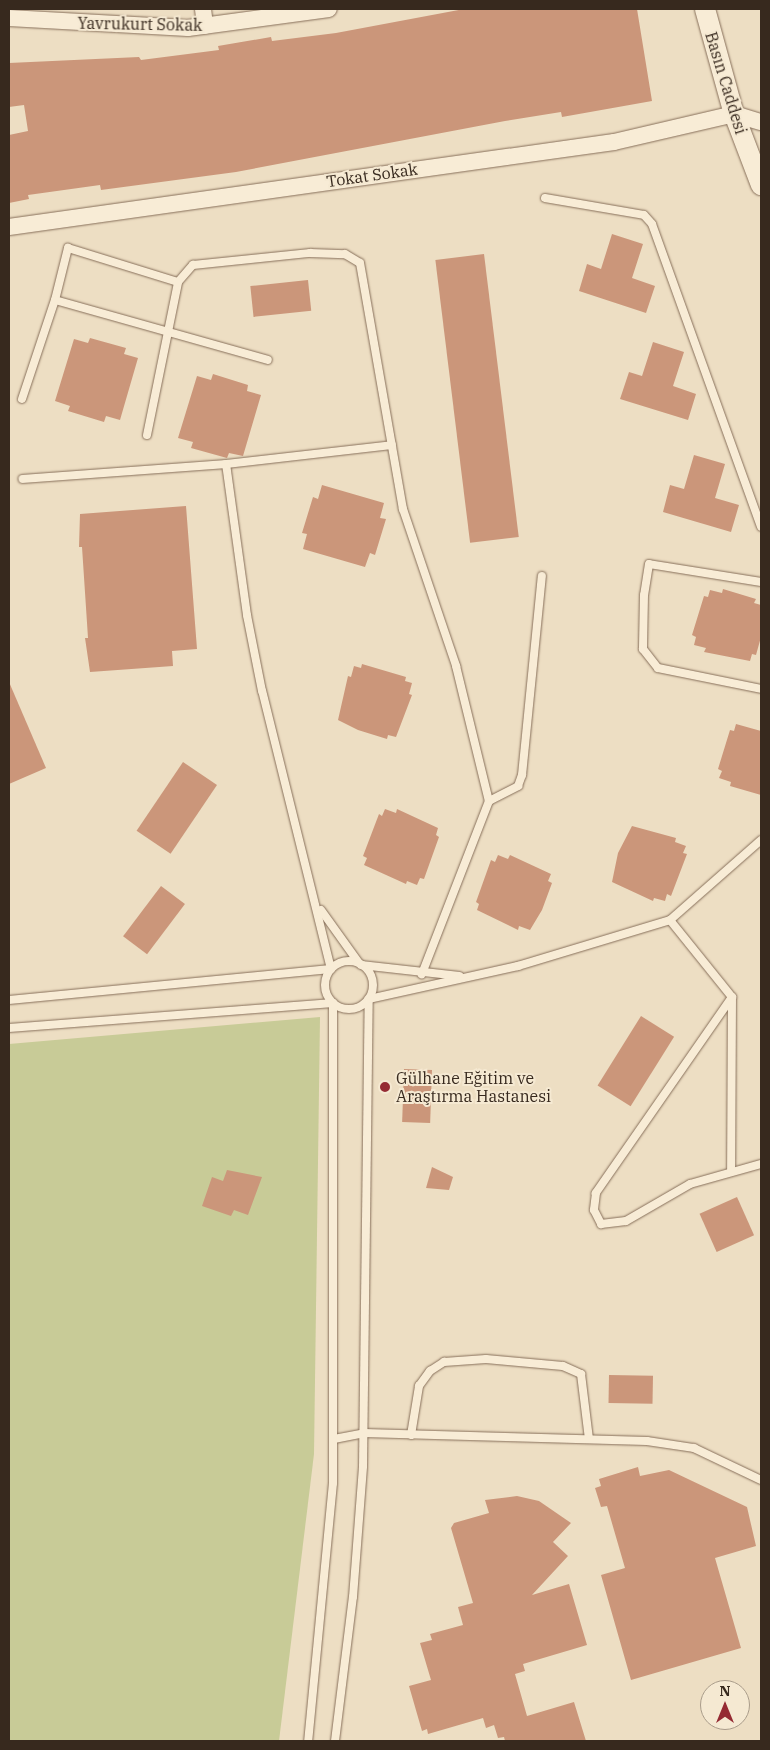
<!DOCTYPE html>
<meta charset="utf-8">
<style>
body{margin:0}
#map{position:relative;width:770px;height:1750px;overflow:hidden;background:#eddec3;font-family:"IBM Plex Serif",serif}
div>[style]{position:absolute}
.green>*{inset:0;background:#c8cb97}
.building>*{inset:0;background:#cb967a;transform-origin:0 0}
.roads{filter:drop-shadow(0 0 1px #876f5a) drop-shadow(0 0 1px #876f5a)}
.service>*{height:8px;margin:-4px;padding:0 4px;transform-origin:4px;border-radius:4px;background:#f8ecd6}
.service>.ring{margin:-4px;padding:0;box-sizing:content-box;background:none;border:8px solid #f8ecd6;border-radius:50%}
.minor>*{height:16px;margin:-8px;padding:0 8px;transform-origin:8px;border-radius:8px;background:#f8ecd6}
.tertiary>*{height:20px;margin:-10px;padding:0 10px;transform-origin:10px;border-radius:10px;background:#f8ecd6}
.dots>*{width:14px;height:14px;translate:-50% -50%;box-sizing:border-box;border:2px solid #f5e9d2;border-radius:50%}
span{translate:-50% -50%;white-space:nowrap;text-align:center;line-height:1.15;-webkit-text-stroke:4px #f5e9d2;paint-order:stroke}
.street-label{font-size:16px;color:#37291e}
.poi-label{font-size:16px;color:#37291e}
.left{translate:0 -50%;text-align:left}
.frame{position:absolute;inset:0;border:10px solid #37291e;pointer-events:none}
.north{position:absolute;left:700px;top:1680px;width:50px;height:50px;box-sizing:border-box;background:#f5e9d2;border:1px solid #a99c8a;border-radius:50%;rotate:0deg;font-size:14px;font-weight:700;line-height:20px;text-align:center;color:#37291e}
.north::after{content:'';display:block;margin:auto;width:18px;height:22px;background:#952b33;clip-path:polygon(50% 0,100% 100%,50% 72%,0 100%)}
</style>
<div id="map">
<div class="green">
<div style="clip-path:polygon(320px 1017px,314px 1454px,279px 1741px,9px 1741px,9px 1044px)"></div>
</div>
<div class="building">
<div style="clip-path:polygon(464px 9px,637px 9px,652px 101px,562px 117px,561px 112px,505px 121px,236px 172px,101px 190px,100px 185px,28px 195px,29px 199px,9px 203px,9px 135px,28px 131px,24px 105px,9px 107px,9px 63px,139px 57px,141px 60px,219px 50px,218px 46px,271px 37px,272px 41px,336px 33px)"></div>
<div style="clip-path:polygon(612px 234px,643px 244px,632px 278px,655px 286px,646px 313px,579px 291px,587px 264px,601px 269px)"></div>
<div style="left:484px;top:254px;width:285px;height:49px;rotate:83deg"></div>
<div style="left:308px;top:280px;width:31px;height:58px;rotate:84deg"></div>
<div style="clip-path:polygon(90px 338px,126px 348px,124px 354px,138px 358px,120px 420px,106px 416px,104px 422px,68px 411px,70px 406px,55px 401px,74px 339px,88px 343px)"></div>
<div style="clip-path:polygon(653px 342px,684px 352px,673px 386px,696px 394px,688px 420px,620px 399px,629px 372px,642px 376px)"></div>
<div style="clip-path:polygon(213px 374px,248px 385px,247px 391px,261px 395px,243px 456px,229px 453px,227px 458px,191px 448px,193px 442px,178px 438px,197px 376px,211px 380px)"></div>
<div style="clip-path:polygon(694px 455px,725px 464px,715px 498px,739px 505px,731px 532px,663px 512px,670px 485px,684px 489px)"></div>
<div style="clip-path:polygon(322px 485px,384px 503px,380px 518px,386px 519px,375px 555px,370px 553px,365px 567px,303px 549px,307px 534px,302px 533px,313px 497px,318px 499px)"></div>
<div style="clip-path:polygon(186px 506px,197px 649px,172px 651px,173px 666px,90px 672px,85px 638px,88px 638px,82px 547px,79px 547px,80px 514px)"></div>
<div style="clip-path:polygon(723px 589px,756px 599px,754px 603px,761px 605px,761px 637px,756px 655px,752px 654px,750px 661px,704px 652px,706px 648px,694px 645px,696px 637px,692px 635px,704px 596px,708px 597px,710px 590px,722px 593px)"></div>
<div style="clip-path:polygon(362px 664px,406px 677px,405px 681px,412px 683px,409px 694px,412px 695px,396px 737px,388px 735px,387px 739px,358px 730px,338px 720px,348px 676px,351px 677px,354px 666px,361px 668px)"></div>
<div style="clip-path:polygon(9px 682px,46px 768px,9px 784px)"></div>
<div style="clip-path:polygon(736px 724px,761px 731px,761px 795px,730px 786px,731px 782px,719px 778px,722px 771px,718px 769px,730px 730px,734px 731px)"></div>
<div style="left:183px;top:762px;width:41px;height:83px;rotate:34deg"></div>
<div style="clip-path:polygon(385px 809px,396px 813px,397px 809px,438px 828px,436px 835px,439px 837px,424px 879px,420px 878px,417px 885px,407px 881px,406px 884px,364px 865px,367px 858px,363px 856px,379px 814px,382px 816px)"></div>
<div style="clip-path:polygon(632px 826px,676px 838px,675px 842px,686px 846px,683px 853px,687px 854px,671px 896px,667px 894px,665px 901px,654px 898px,653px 901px,612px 882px,618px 853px)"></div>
<div style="clip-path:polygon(498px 855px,508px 859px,510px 855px,551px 874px,548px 881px,552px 883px,542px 910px,530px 930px,519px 926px,518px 930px,477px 910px,479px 904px,476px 902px,491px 860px,495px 862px)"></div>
<div style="left:161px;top:886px;width:30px;height:63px;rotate:37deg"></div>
<div style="left:641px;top:1016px;width:39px;height:82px;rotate:32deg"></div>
<div style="left:404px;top:1069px;width:28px;height:53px;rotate:2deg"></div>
<div style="clip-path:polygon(432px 1167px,453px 1177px,449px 1190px,426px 1188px)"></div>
<div style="clip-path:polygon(227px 1170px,262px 1177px,248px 1215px,234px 1210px,231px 1216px,202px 1206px,212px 1177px,223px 1181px)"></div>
<div style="left:737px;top:1197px;width:42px;height:41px;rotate:66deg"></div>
<div style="left:609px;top:1375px;width:44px;height:28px;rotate:1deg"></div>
<div style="clip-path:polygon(638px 1467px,640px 1476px,669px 1470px,747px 1507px,756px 1546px,715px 1558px,741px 1648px,631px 1680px,601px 1575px,625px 1568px,607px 1506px,601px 1507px,595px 1488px,601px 1486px,599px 1479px)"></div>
<div style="clip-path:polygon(517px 1496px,539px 1501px,571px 1523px,553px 1542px,568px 1556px,532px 1595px,569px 1584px,587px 1645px,523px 1664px,525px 1671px,515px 1674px,527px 1716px,574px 1702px,586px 1741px,505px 1741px,504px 1737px,498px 1738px,494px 1725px,486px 1728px,483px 1718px,428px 1734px,427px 1729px,422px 1731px,409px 1686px,431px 1680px,420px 1643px,432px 1640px,430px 1634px,463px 1625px,458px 1607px,473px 1603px,451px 1528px,454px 1523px,489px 1513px,485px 1500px)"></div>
</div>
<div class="roads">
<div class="service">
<div style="left:545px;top:198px;width:100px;rotate:9.7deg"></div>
<div style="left:644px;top:215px;width:12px;rotate:48deg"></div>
<div style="left:652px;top:224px;width:322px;rotate:70.2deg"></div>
<div style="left:55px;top:300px;width:54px;rotate:-76deg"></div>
<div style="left:68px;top:248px;width:115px;rotate:17.2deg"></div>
<div style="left:22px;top:399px;width:104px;rotate:-71.6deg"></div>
<div style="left:55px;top:300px;width:221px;rotate:15.7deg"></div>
<div style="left:147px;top:435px;width:156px;rotate:-78.5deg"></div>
<div style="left:178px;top:282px;width:23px;rotate:-49deg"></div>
<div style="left:193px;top:265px;width:118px;rotate:-5.9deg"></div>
<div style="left:310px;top:253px;width:35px;rotate:2deg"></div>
<div style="left:345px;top:254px;width:17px;rotate:31deg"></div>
<div style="left:360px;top:263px;width:250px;rotate:80.1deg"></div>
<div style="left:403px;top:509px;width:166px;rotate:71.3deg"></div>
<div style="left:456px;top:666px;width:139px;rotate:76.3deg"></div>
<div style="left:489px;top:801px;width:186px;rotate:111.2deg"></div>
<div style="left:226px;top:464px;width:167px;rotate:-6.5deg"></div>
<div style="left:761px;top:582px;width:113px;rotate:-170.9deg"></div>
<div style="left:649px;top:564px;width:31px;rotate:99deg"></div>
<div style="left:644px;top:595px;width:54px;rotate:91.1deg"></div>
<div style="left:643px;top:649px;width:24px;rotate:52deg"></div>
<div style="left:658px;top:668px;width:105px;rotate:11.5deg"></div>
<div style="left:489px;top:801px;width:33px;rotate:-27deg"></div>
<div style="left:518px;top:786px;width:12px;rotate:-70deg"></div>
<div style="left:522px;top:775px;width:200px;rotate:-84.3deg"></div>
<div style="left:321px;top:910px;width:65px;rotate:54.4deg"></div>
<div style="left:670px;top:920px;width:99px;rotate:51.2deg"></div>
<div style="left:732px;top:997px;width:173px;rotate:90.3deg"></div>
<div class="ring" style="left:325px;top:961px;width:40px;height:40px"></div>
<div style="left:361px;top:965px;width:99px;rotate:6.4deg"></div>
<div style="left:732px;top:997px;width:239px;rotate:124.8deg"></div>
<div style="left:596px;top:1193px;width:17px;rotate:97deg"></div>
<div style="left:594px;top:1210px;width:16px;rotate:63deg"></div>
<div style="left:601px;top:1224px;width:25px;rotate:-7deg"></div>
<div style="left:626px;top:1221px;width:74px;rotate:-30deg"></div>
<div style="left:690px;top:1184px;width:74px;rotate:-15.7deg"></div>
<div style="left:9px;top:1000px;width:323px;rotate:-5.5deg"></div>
<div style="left:331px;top:969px;width:286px;rotate:-103.9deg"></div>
<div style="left:262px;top:691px;width:77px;rotate:-101.2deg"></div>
<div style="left:247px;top:615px;width:152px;rotate:-97.9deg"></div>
<div style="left:226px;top:464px;width:204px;rotate:175.8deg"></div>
<div style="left:9px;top:1028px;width:325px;rotate:-4.4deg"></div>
<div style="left:333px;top:1003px;width:480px;rotate:90deg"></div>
<div style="left:333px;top:1483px;width:259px;rotate:95.5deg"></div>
<div style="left:411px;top:1435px;width:50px;rotate:-80.7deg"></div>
<div style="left:419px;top:1386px;width:19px;rotate:-54deg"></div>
<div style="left:430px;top:1371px;width:17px;rotate:-33deg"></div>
<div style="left:444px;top:1362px;width:42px;rotate:-4.1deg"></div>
<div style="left:486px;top:1359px;width:77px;rotate:5.2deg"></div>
<div style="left:563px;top:1366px;width:20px;rotate:24deg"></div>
<div style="left:581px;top:1374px;width:65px;rotate:83deg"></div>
<div style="left:334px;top:1439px;width:31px;rotate:-11deg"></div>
<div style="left:364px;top:1433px;width:283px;rotate:1.6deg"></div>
<div style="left:647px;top:1441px;width:48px;rotate:8.5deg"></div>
<div style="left:694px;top:1448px;width:74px;rotate:25.5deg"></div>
<div style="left:335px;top:1741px;width:145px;rotate:-82.9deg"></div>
<div style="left:353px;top:1597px;width:131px;rotate:-85.6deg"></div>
<div style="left:363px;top:1466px;width:467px;rotate:-89.3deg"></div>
<div style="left:369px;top:999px;width:153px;rotate:-12.5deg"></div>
<div style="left:518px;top:966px;width:159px;rotate:-16.8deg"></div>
<div style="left:670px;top:920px;width:121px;rotate:-41.3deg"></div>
</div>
<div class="minor">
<div style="left:203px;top:9px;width:17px;rotate:83deg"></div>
<div style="left:9px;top:18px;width:179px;rotate:3.2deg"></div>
<div style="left:188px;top:28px;width:142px;rotate:-7.7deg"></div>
<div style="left:9px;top:227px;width:611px;rotate:-8deg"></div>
<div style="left:614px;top:142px;width:123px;rotate:-13.1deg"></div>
<div style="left:734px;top:114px;width:28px;rotate:17deg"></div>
</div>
<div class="tertiary">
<div style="left:705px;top:9px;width:109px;rotate:74.6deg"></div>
<div style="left:734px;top:114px;width:76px;rotate:69.2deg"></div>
</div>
</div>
<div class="dots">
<div style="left:385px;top:1087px;background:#952b33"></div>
</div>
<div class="street-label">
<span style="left:140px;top:24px;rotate:1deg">Yavrukurt Sokak</span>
<span style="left:726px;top:83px;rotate:73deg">Basın Caddesi</span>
<span style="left:372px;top:175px;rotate:-8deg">Tokat Sokak</span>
</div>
<div class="poi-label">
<span class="left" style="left:396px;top:1087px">Gülhane Eğitim ve<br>Araştırma Hastanesi</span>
</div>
<div class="frame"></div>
<div class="north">N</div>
</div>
